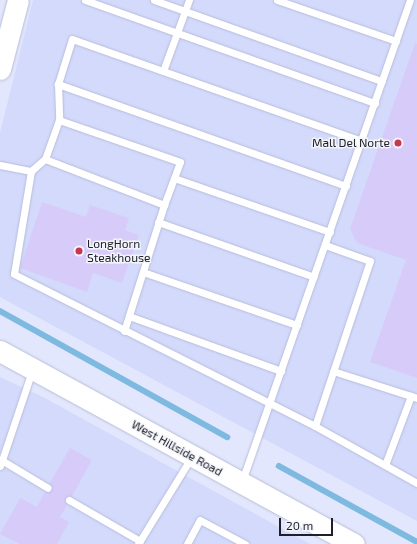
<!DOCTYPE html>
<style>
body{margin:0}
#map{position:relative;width:417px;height:544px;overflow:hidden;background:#e2e7fd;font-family:"Exo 2",sans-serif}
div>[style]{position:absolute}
.built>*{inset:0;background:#d3dafc}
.stream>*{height:5.5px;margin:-2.75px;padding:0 2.75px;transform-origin:2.75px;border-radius:2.75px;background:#7eb9df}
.building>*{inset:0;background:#d7cbfa}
.roads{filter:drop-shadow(0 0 1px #b8bdd8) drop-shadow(0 0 1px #b8bdd8)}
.lane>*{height:7px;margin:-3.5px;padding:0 3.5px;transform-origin:3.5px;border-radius:3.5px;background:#fff}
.secondary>*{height:21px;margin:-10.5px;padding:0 10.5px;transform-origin:10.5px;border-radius:10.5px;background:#fff}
.dots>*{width:11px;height:11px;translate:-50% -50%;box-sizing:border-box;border:2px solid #f4f5fa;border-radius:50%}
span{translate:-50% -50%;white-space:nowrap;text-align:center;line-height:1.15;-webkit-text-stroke:3px #f4f5fa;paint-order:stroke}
.poi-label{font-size:12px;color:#1d1f29}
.right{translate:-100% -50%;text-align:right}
.left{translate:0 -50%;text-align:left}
.street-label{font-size:12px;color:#1d1f29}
.scale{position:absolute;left:279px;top:518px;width:54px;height:18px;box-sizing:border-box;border:2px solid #1d1f29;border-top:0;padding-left:5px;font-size:12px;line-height:14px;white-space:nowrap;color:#1d1f29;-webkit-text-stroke:3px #f4f5fa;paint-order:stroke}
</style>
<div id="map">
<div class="built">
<div style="clip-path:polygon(33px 0,417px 0,417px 521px,0 297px,0 133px)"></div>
<div style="clip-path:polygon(0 377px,43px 397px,310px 544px,0 544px)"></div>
</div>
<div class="stream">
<div style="left:0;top:311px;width:260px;rotate:29deg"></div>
<div style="left:279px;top:466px;width:158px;rotate:28.8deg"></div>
</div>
<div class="building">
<div style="clip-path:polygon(415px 43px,417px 44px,417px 378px,370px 362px,406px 260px,357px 243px,350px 229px)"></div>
<div style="clip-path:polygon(42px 202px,86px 217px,90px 205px,129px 218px,125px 230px,139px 235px,122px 283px,93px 273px,87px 292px,20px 268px)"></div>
<div style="clip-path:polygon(70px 448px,92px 460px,72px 496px,65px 498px,67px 505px,60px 517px,69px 522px,57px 544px,20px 544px,0 534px,20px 498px,37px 507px,45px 492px,52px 491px,50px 483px)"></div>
</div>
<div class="roads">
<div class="lane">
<div style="left:85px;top:0;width:308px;rotate:19.6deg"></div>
<div style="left:154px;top:0;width:242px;rotate:19.6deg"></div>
<div style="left:277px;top:0;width:126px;rotate:19deg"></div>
<div style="left:163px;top:71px;width:76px;rotate:-69.9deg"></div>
<div style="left:58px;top:84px;width:36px;rotate:88deg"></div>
<div style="left:45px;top:159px;width:41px;rotate:-70.3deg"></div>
<div style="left:59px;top:120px;width:128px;rotate:19.1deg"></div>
<div style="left:180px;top:162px;width:46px;rotate:110.4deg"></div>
<div style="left:0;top:165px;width:32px;rotate:11deg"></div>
<div style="left:31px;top:171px;width:104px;rotate:99.4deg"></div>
<div style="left:14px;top:274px;width:337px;rotate:26.8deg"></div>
<div style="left:315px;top:426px;width:174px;rotate:-71.6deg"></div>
<div style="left:370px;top:261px;width:48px;rotate:-160.4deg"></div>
<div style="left:31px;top:171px;width:18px;rotate:-41deg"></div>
<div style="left:45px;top:159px;width:128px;rotate:21.1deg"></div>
<div style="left:164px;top:205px;width:132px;rotate:107.6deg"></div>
<div style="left:174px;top:178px;width:165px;rotate:19.1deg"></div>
<div style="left:346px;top:186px;width:306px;rotate:-160.5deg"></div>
<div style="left:58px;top:84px;width:47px;rotate:-72.7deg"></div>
<div style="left:72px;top:39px;width:306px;rotate:19.4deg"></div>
<div style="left:158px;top:222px;width:165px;rotate:19.4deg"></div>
<div style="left:143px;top:272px;width:163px;rotate:19deg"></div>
<div style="left:129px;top:316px;width:162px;rotate:19.9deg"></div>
<div style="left:333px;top:371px;width:88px;rotate:17.8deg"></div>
<div style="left:315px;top:426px;width:117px;rotate:29.2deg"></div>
<div style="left:3px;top:461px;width:52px;rotate:31deg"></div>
<div style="left:385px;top:465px;width:74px;rotate:-69.4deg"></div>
<div style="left:0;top:466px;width:100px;rotate:-71.4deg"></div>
<div style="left:242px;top:481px;width:509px;rotate:-70.75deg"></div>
<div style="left:69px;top:500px;width:82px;rotate:30deg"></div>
<div style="left:138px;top:544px;width:101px;rotate:-58.4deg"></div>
<div style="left:187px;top:544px;width:27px;rotate:-62deg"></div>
<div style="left:200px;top:520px;width:51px;rotate:28.1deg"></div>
</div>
<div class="secondary">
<div style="left:0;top:69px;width:71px;rotate:-75.4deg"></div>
<div style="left:0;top:351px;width:403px;rotate:28.6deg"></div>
</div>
</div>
<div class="dots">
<div style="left:398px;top:143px;background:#c73750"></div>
<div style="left:79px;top:251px;background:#c73750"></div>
</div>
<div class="poi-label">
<span class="right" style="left:390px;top:143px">Mall Del Norte</span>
<span class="left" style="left:87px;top:251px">LongHorn<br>Steakhouse</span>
</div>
<div class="street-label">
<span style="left:177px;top:448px;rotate:29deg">West Hillside Road</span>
</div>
<div class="scale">20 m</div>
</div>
